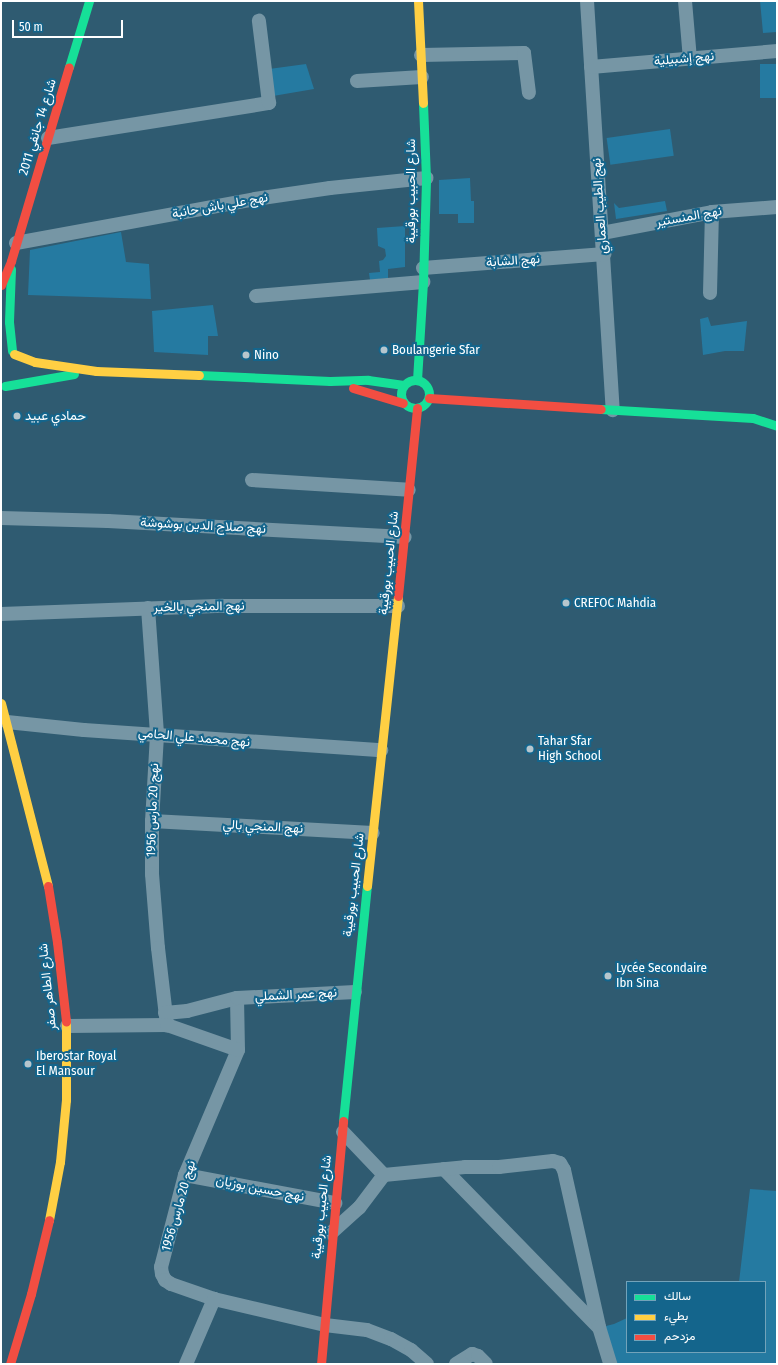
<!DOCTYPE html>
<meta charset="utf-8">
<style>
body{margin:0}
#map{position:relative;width:778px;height:1365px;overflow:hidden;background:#2f5b71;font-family:"Fira Sans Condensed",Vazirmatn,sans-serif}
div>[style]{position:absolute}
.green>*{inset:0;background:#257aa1;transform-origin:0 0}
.street>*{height:14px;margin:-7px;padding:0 7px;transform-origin:7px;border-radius:7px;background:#7696a5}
.fast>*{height:9px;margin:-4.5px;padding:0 4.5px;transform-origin:4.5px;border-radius:4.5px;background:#16e098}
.fast>.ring{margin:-4.5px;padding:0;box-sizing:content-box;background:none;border:9px solid #16e098;border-radius:50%}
.slow>*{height:9px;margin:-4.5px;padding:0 4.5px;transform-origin:4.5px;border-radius:4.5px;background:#ffcf43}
.jam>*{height:9px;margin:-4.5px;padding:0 4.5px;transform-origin:4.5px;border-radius:4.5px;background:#f24e42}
.dots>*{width:11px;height:11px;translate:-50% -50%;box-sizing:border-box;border:2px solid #14658c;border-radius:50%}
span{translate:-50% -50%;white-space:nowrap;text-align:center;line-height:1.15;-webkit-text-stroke:4px #14658c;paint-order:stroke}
.street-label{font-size:13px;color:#fff}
.poi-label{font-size:13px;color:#fff}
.left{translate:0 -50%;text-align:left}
.frame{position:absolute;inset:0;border:2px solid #fff;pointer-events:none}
.legend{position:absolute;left:626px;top:1281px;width:140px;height:72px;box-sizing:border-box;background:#14658c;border:1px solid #72a3ba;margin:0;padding:5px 7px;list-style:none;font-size:12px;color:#fff}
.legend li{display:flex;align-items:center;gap:8px;height:20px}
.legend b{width:20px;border:1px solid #72a3ba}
.scale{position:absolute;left:12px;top:20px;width:111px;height:18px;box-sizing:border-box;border:2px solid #fff;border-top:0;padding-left:5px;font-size:12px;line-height:14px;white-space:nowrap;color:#fff;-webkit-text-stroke:3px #14658c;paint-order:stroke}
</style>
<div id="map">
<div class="green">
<div style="clip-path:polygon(760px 1px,777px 1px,777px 32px,763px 33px)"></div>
<div style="clip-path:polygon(306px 64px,314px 89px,273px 96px,269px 69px)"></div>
<div style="left:777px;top:64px;width:34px;height:17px;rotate:90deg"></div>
<div style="left:670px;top:129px;width:27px;height:64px;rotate:82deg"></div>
<div style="clip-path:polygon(470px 178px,471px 201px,474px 201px,474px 223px,458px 223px,458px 214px,439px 214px,439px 180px)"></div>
<div style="clip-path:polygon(665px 201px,667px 211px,616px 219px,614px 203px,619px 208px)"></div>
<div style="clip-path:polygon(405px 226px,405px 267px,388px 269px,388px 278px,370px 280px,369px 273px,380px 272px,379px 261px,383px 260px,386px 256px,385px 249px,378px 246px,377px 228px)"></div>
<div style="clip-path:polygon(121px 232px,126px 262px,149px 264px,151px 299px,28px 295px,30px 250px)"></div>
<div style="clip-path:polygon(213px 305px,218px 336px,208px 336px,208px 355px,154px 352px,152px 311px)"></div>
<div style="clip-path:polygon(708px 317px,711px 326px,747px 321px,744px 351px,725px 351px,703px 355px,700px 319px)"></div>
<div style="clip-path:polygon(750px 1189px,777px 1191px,777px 1364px,613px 1364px,602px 1327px,614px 1324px,627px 1318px,627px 1352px,765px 1352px,765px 1282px,739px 1282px)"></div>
</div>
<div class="street">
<div style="left:587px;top:1px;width:410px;rotate:86.4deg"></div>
<div style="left:685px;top:1px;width:58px;rotate:85.1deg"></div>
<div style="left:421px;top:55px;width:103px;rotate:-1.1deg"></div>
<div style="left:524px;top:53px;width:40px;rotate:82.9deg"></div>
<div style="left:591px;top:67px;width:187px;rotate:-4.9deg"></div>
<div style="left:357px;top:81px;width:65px;rotate:-3.5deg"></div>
<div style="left:48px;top:138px;width:224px;rotate:-9deg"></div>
<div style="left:269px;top:103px;width:83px;rotate:-97deg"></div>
<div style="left:602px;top:233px;width:112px;rotate:-10.8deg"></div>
<div style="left:712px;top:212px;width:65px;rotate:-4.4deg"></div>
<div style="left:16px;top:243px;width:243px;rotate:-10.4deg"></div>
<div style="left:255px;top:199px;width:76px;rotate:-8.3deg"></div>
<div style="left:330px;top:188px;width:97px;rotate:-5.9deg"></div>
<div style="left:423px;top:268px;width:182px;rotate:-4.4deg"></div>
<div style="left:710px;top:293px;width:81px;rotate:-88.6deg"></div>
<div style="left:256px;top:296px;width:168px;rotate:-4.8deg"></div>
<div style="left:252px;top:480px;width:157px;rotate:3.6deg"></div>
<div style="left:1px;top:518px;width:107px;rotate:1.6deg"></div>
<div style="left:108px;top:521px;width:297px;rotate:3.1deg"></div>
<div style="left:148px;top:608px;width:127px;rotate:85.9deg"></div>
<div style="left:157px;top:735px;width:86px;rotate:93.3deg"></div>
<div style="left:152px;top:821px;width:53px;rotate:90deg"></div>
<div style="left:152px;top:874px;width:74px;rotate:85.4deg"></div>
<div style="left:158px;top:948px;width:78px;rotate:83.3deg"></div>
<div style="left:1px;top:614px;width:222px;rotate:-2.1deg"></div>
<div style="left:223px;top:606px;width:175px"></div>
<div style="left:7px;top:722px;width:77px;rotate:5.9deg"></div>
<div style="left:84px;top:730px;width:298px;rotate:3.9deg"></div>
<div style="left:152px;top:821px;width:221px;rotate:3.1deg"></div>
<div style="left:237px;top:998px;width:52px;rotate:88.9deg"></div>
<div style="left:238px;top:1050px;width:136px;rotate:113deg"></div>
<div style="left:185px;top:1175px;width:95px;rotate:104.6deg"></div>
<div style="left:161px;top:1267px;width:7px;rotate:82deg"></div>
<div style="left:162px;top:1274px;width:7px;rotate:63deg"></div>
<div style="left:165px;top:1280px;width:7px;rotate:34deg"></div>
<div style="left:171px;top:1284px;width:46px;rotate:19.2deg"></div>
<div style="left:214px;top:1299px;width:114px;rotate:13.2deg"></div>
<div style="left:325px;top:1325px;width:42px;rotate:6.8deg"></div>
<div style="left:367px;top:1330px;width:26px;rotate:21deg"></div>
<div style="left:391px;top:1339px;width:23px;rotate:29deg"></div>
<div style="left:411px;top:1350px;width:21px;rotate:41deg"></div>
<div style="left:165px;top:1013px;width:22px;rotate:-5deg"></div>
<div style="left:187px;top:1011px;width:52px;rotate:-14.6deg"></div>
<div style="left:237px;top:998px;width:118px;rotate:-2.9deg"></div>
<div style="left:67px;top:1026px;width:100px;rotate:-0.6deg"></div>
<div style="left:167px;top:1025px;width:75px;rotate:19.4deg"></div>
<div style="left:343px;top:1132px;width:59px;rotate:46.4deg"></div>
<div style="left:444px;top:1169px;width:221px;rotate:45.7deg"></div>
<div style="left:185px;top:1175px;width:153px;rotate:10.6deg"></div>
<div style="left:331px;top:1233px;width:38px;rotate:-42deg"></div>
<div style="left:359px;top:1208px;width:41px;rotate:-52.9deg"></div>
<div style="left:384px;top:1175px;width:81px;rotate:-5.6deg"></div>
<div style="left:465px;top:1167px;width:34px"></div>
<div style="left:499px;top:1167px;width:54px;rotate:-6.3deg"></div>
<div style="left:553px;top:1161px;width:7px;rotate:16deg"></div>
<div style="left:560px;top:1163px;width:8px;rotate:60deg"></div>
<div style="left:564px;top:1170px;width:161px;rotate:77.4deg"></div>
<div style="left:599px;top:1327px;width:39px;rotate:73deg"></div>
<div style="left:186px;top:1364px;width:71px;rotate:-66.7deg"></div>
<div style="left:456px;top:1364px;width:19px;rotate:-32deg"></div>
<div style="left:472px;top:1354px;width:6px;rotate:18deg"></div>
<div style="left:478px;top:1356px;width:11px;rotate:45deg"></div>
</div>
<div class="fast">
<div style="left:69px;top:67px;width:69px;rotate:-73.1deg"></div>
<div style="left:11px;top:269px;width:53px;rotate:92.2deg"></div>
<div style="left:9px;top:322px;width:29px;rotate:84deg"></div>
<div style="left:199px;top:375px;width:131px;rotate:2.6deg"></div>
<div style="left:330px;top:381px;width:38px;rotate:-2deg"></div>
<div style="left:368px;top:380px;width:36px;rotate:8deg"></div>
<div class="ring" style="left:401px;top:380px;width:19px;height:19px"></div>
<div style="left:417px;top:380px;width:98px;rotate:-86.5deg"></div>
<div style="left:423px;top:282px;width:104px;rotate:-88.3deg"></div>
<div style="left:426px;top:178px;width:75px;rotate:-92.3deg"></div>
<div style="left:5px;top:386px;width:70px;rotate:-9.9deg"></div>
<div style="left:601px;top:409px;width:152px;rotate:3.4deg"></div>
<div style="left:753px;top:418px;width:25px;rotate:18deg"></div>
<div style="left:343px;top:1121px;width:236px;rotate:-84.2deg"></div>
</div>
<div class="slow">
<div style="left:418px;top:1px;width:102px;rotate:87.2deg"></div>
<div style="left:14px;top:354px;width:22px;rotate:21deg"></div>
<div style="left:35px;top:362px;width:62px;rotate:8.4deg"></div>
<div style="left:96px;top:371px;width:103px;rotate:2.2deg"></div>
<div style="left:1px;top:703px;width:189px;rotate:75.6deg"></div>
<div style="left:367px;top:886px;width:292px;rotate:-83.9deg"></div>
<div style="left:49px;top:1220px;width:59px;rotate:-79.3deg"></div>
<div style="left:60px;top:1162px;width:62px;rotate:-84.5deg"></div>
<div style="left:66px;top:1100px;width:79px;rotate:-90deg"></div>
</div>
<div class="jam">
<div style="left:1px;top:285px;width:26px;rotate:-67deg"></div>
<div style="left:11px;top:261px;width:202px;rotate:-73.4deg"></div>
<div style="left:353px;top:388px;width:52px;rotate:16.7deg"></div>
<div style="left:429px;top:398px;width:172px;rotate:3.7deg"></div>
<div style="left:398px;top:596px;width:189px;rotate:-84.2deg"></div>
<div style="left:48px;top:886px;width:57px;rotate:80.9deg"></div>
<div style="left:57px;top:942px;width:80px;rotate:83.5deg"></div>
<div style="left:10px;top:1364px;width:73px;rotate:-73.3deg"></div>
<div style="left:31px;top:1294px;width:76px;rotate:-76.3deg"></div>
<div style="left:321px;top:1364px;width:244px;rotate:-84.8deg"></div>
</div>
<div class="dots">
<div style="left:384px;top:350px;background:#b6c6cd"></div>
<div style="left:246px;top:355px;background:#b6c6cd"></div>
<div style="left:17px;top:416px;background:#b6c6cd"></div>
<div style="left:566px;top:603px;background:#b6c6cd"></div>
<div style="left:530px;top:749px;background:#b6c6cd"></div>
<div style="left:608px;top:976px;background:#b6c6cd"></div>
<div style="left:28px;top:1064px;background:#b6c6cd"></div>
</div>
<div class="street-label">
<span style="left:684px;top:59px;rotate:-5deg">نهج إشبيلية</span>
<span style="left:38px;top:127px;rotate:-73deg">شارع 14 جانفي 2011</span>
<span style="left:411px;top:191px;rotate:-90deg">شارع الحبيب بورقيبة</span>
<span style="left:220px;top:206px;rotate:-10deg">نهج علي باش حانبة</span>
<span style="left:600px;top:206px;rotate:-94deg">نهج الطيب العماري</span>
<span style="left:689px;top:217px;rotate:-10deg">نهج المنستير</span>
<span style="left:513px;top:261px;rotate:-4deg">نهج الشابة</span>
<span style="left:203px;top:526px;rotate:3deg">نهج صلاح الدين بوشوشة</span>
<span style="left:389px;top:563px;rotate:-84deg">شارع الحبيب بورقيبة</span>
<span style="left:199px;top:607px;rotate:-1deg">نهج المنجي بالخير</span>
<span style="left:194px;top:738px;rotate:5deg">نهج محمد علي الحامي</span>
<span style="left:153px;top:810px;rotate:-88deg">نهج 20 مارس 1956</span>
<span style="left:263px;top:827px;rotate:3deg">نهج المنجي بالي</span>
<span style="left:354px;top:885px;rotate:-83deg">شارع الحبيب بورقيبة</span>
<span style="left:48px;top:987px;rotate:-96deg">شارع الطاهر صفر</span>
<span style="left:296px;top:995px;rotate:-3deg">نهج عمر الشملي</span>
<span style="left:260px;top:1189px;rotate:11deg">نهج حسين بوزيان</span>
<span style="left:179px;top:1206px;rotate:-74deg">نهج 20 مارس 1956</span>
<span style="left:322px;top:1207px;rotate:-84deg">شارع الحبيب بورقيبة</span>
</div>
<div class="poi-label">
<span class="left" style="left:392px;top:350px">Boulangerie Sfar</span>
<span class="left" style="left:254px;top:355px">Nino</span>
<span class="left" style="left:25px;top:416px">حمادي عبيد</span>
<span class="left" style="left:574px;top:603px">CREFOC Mahdia</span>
<span class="left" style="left:538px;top:749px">Tahar Sfar<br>High School</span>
<span class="left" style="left:616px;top:976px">Lycée Secondaire<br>Ibn Sina</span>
<span class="left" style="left:36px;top:1064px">Iberostar Royal<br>El Mansour</span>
</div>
<div class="frame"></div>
<ul class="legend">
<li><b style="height:5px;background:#16e098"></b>سالك</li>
<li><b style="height:5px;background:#ffcf43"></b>بطيء</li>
<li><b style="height:5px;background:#f24e42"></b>مزدحم</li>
</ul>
<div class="scale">50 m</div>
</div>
